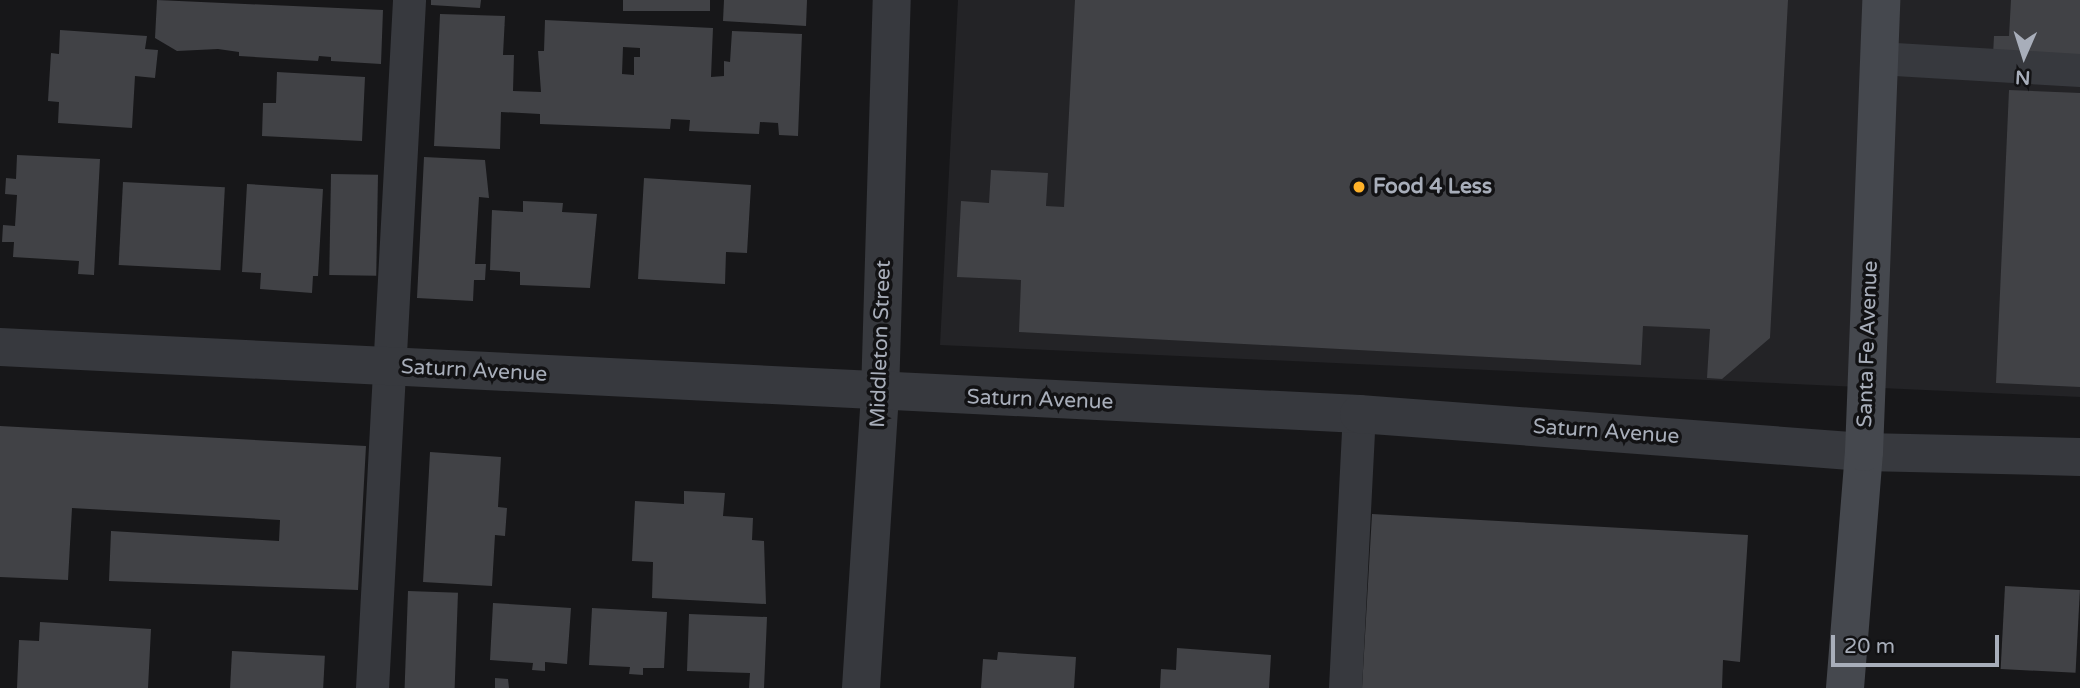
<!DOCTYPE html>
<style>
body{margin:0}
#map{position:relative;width:2080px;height:688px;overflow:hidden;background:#171719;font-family:"Varela Round",sans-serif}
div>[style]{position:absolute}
.built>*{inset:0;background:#232326}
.building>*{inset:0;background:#414246;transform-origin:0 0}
.service>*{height:33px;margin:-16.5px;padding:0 16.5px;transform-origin:16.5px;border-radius:16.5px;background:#37393e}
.minor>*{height:38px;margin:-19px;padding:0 19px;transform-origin:19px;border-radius:19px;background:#37393e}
.tertiary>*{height:38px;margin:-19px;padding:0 19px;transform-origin:19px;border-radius:19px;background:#37393e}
.secondary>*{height:38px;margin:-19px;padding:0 19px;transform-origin:19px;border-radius:19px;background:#45484e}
.dots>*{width:19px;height:19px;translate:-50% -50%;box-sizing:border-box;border:4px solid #121214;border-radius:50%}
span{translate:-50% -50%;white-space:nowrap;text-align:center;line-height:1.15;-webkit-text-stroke:7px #121214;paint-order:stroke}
.poi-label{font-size:21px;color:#a8aeba;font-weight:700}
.left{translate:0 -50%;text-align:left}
.street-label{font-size:21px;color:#a8aeba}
.north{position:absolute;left:1989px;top:21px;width:70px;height:70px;-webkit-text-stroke:5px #121214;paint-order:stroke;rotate:183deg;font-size:19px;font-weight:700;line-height:28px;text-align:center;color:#a8aeba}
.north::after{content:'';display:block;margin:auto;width:24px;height:32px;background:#a8aeba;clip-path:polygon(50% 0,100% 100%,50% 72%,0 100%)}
.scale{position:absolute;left:1831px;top:635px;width:168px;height:32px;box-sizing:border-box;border:4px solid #a8aeba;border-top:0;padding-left:9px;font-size:21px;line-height:24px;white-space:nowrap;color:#a8aeba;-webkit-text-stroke:5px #121214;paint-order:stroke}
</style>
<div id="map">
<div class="built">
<div style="clip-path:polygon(958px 0,2080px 0,2080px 397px,940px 345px)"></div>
</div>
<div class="building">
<div style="clip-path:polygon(157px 0,383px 10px,381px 64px,331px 61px,331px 57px,319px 56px,318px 61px,239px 56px,239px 52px,218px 49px,177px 51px,155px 38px)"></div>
<div style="clip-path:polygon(431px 0,481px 0,480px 8px,431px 5px)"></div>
<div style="left:623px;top:0;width:87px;height:11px"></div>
<div style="clip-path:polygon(724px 0,807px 0,806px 26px,723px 21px)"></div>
<div style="clip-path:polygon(1075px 0,1788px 0,1770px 338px,1722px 379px,1707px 378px,1710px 329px,1643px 326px,1641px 365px,1019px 332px,1021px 280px,957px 277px,961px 201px,989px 203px,991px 170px,1048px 173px,1046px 206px,1064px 207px)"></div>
<div style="clip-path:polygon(2011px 0,2080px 0,2080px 61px,1993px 55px,1994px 36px,2009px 36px)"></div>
<div style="clip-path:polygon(evenodd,440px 14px,505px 16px,503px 55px,514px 55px,513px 91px,541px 92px,538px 51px,544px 51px,545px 20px,713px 28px,711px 77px,724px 76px,724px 61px,730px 62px,732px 31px,802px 34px,798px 136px,779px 135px,778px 123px,760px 122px,759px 134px,689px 131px,690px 120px,671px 119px,670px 129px,540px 124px,540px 114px,501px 112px,500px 149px,434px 146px,440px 14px,623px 47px,640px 48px,640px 57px,634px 57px,634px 75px,622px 74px,623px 47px)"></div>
<div style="clip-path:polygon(60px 30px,147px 36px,145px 49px,158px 50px,155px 78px,135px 76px,132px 128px,58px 123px,59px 102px,48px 101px,51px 53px,59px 54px)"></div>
<div style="clip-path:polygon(277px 72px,365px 77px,362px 141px,262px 136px,263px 103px,276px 103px)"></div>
<div style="clip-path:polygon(2009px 90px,2080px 93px,2080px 387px,1996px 383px)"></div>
<div style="clip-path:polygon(17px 155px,100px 159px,94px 275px,78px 274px,79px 261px,13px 257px,14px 242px,2px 242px,3px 225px,15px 226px,17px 195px,5px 194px,6px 178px,16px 179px)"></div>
<div style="clip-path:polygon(424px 157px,485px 160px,489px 198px,479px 197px,475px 264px,486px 264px,485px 280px,474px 280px,473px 301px,417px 298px)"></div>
<div style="left:331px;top:174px;width:47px;height:101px;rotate:1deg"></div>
<div style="clip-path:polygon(644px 178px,751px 185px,747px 253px,726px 252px,725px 284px,638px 279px)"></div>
<div style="left:123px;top:182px;width:102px;height:83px;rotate:3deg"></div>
<div style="clip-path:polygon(247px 184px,323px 189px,318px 276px,313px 276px,312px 293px,260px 289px,261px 273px,242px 272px)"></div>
<div style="clip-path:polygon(523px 201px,563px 203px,562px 212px,597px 214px,590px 288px,520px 285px,520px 272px,490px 270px,492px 210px,523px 212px)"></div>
<div style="clip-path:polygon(0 426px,366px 446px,358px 590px,109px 581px,111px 531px,279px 541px,280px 520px,72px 508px,68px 580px,0 577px)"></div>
<div style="clip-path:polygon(430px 452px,501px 457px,498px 507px,507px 508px,505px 536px,495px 535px,492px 586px,423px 582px)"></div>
<div style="clip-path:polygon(684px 491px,725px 493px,723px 516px,753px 518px,752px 540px,764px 541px,766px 604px,652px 598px,653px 562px,632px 561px,635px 501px,684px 504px)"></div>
<div style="clip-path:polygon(1372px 514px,1748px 535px,1740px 662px,1723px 660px,1722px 688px,1362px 688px)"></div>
<div style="left:2005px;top:586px;width:75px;height:83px;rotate:3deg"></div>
<div style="left:408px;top:591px;width:50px;height:97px;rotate:2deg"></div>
<div style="clip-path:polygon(493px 603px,571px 608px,567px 664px,545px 662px,545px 671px,532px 670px,533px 663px,490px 660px)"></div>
<div style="clip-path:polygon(592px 608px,667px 612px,664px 668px,643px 668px,643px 675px,629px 674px,630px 667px,589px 665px)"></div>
<div style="clip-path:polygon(689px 614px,767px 617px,764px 688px,749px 688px,750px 673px,687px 671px)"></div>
<div style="clip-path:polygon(40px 622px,151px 629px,148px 688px,17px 688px,19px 640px,39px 641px)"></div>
<div style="clip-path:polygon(1177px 648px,1271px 655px,1269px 688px,1160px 688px,1161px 669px,1176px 670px)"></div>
<div style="left:232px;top:651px;width:93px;height:37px;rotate:3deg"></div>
<div style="clip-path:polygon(998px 652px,1076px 657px,1074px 688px,981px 688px,983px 659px,997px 660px)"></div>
<div style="clip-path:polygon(495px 678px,508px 679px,509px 688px,495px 688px)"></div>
</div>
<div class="service">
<div style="left:1878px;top:58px;width:202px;rotate:3.4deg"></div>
<div style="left:372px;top:688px;width:689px;rotate:-86.92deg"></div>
<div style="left:1345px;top:688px;width:274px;rotate:-87.1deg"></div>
</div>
<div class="minor">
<div style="left:861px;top:688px;width:295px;rotate:-86.3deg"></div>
<div style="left:880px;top:394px;width:394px;rotate:-88.3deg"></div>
</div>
<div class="tertiary">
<div style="left:0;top:347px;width:1361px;rotate:2.82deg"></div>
<div style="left:1359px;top:414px;width:506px;rotate:4.3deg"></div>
<div style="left:1864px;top:452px;width:216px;rotate:1.3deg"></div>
</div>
<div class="secondary">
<div style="left:1845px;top:688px;width:237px;rotate:-85.4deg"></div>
<div style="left:1864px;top:452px;width:452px;rotate:-87.8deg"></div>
</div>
<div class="dots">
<div style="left:1359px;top:187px;background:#ffb229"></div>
</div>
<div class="poi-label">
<span class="left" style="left:1373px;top:187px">Food 4 Less</span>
</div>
<div class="street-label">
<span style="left:881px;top:344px;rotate:-88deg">Middleton Street</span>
<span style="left:1868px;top:344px;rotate:-88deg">Santa Fe Avenue</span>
<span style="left:474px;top:371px;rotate:3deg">Saturn Avenue</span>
<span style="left:1040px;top:400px;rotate:2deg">Saturn Avenue</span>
<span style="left:1606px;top:432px;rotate:4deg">Saturn Avenue</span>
</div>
<div class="north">N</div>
<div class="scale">20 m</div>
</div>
